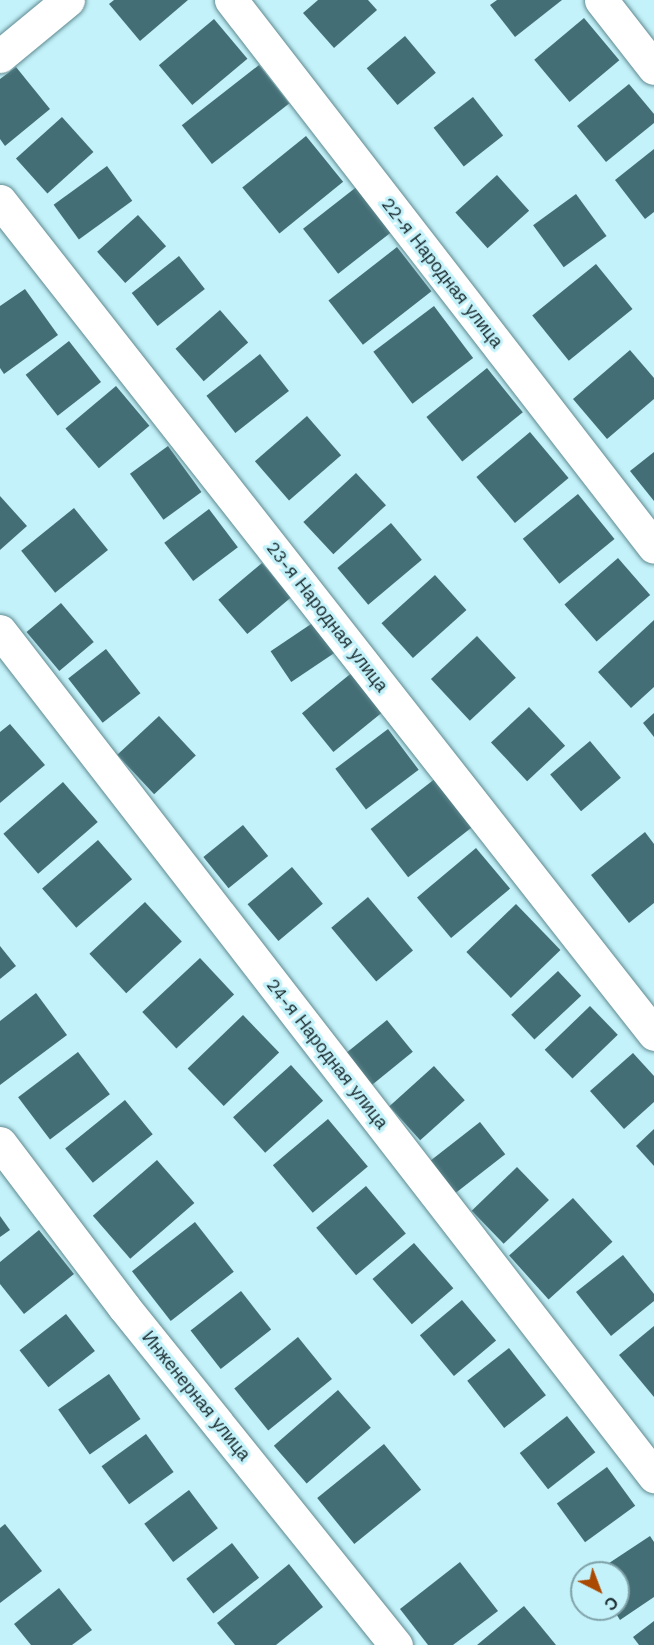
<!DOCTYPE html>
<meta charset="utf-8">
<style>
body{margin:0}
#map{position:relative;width:654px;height:1645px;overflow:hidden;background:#c4f2fa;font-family:"Work Sans",sans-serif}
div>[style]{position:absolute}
.building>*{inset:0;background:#446e75;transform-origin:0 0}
.roads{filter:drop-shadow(0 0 2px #5f8990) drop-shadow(0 0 2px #5f8990)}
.minor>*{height:33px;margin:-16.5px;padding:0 16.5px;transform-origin:16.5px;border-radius:16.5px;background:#fff}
span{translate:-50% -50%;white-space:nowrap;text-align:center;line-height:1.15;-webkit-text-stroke:6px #c4f2fa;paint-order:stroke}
.street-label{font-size:18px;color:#1a2c2f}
.north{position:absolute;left:570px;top:1561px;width:60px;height:60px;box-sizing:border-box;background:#c4f2fa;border:2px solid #80a3a9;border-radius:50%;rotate:138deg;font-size:16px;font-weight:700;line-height:24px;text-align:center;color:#1a2c2f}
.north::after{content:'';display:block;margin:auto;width:21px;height:27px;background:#aa4a02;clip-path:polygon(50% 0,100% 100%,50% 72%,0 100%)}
</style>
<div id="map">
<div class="building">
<div style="clip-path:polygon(114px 0,188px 0,140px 41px,109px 4px)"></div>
<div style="clip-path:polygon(318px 0,368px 0,377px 10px,334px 48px,303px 13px)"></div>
<div style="clip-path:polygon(497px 0,562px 0,515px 37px,490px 5px)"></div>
<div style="left:584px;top:18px;width:55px;height:65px;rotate:50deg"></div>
<div style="left:214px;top:19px;width:52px;height:72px;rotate:50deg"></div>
<div style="left:405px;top:36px;width:48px;height:50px;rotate:50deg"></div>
<div style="left:259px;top:65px;width:49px;height:98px;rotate:52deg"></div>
<div style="clip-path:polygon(16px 67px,50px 109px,5px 146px,0 139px,0 79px)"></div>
<div style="clip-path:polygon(629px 84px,654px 114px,654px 123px,606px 162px,577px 126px)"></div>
<div style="left:473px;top:97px;width:49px;height:50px;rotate:52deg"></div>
<div style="left:62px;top:117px;width:47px;height:62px;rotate:48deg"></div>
<div style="left:306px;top:136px;width:59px;height:82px;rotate:51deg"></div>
<div style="clip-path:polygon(654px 149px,654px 212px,645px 219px,615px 180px)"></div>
<div style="left:107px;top:166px;width:43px;height:66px;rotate:54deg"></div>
<div style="left:497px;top:175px;width:48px;height:56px;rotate:48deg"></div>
<div style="left:359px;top:185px;width:57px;height:71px;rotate:52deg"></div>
<div style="left:576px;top:194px;width:52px;height:53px;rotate:54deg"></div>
<div style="left:138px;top:215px;width:42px;height:55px;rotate:48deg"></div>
<div style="left:397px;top:247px;width:56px;height:87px;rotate:52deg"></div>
<div style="left:179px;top:256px;width:42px;height:60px;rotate:52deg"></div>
<div style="left:596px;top:264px;width:58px;height:82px;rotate:51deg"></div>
<div style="clip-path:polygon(25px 289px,58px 335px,4px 374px,0 368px,0 306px)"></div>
<div style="left:434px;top:306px;width:65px;height:76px;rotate:53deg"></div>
<div style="left:220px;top:310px;width:43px;height:59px;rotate:49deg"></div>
<div style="left:69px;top:341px;width:52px;height:55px;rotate:52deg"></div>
<div style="clip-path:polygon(630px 350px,654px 378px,654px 399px,607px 439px,573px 399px)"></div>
<div style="left:260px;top:354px;width:47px;height:68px;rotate:52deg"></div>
<div style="left:487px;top:368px;width:57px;height:78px;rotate:51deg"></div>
<div style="left:116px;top:386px;width:52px;height:66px;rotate:50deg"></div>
<div style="left:307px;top:416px;width:52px;height:69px;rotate:49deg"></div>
<div style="left:530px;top:432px;width:60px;height:70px;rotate:50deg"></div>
<div style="left:168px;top:446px;width:57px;height:47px;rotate:54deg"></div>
<div style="clip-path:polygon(654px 452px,654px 501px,630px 471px)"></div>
<div style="left:356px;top:473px;width:44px;height:72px;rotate:47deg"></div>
<div style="left:578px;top:494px;width:58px;height:71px;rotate:51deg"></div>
<div style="clip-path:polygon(0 496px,27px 526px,0 550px)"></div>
<div style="left:74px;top:508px;width:54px;height:68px;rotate:51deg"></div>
<div style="left:209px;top:509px;width:48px;height:56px;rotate:53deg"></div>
<div style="left:391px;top:523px;width:48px;height:70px;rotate:50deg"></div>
<div style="left:618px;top:558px;width:49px;height:71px;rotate:49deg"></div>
<div style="left:262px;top:563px;width:45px;height:57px;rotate:50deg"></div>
<div style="left:435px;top:575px;width:47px;height:72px;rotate:48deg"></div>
<div style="left:61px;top:603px;width:51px;height:45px;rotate:50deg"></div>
<div style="left:317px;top:620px;width:37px;height:56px;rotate:56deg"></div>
<div style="clip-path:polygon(654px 620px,654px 687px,631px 708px,598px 672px)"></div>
<div style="left:477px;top:636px;width:57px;height:63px;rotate:47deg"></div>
<div style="left:106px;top:649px;width:56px;height:48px;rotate:52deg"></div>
<div style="left:354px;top:671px;width:50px;height:67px;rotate:51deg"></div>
<div style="left:529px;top:707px;width:53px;height:52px;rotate:47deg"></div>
<div style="clip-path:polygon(654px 713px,654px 737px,643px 723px)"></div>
<div style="left:159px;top:716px;width:54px;height:57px;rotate:47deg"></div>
<div style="clip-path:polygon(10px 724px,45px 765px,0 803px,0 732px)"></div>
<div style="left:388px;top:729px;width:51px;height:66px;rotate:53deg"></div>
<div style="left:590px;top:741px;width:48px;height:52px;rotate:50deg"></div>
<div style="left:436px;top:778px;width:61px;height:83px;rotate:52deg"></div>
<div style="left:63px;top:782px;width:53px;height:79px;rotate:49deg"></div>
<div style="left:243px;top:825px;width:40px;height:51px;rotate:51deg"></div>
<div style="clip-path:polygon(645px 832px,654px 844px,654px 903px,629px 923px,591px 875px)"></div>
<div style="left:98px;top:840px;width:52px;height:74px;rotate:49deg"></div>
<div style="left:476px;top:848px;width:53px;height:77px;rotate:50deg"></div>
<div style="left:292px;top:867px;width:48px;height:58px;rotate:50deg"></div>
<div style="left:368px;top:897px;width:70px;height:48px;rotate:50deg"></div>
<div style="left:145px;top:902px;width:54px;height:76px;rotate:47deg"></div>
<div style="left:516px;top:904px;width:64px;height:69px;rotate:46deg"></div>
<div style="clip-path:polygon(0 946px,16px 966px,0 979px)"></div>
<div style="left:200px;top:958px;width:50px;height:79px;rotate:47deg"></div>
<div style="left:558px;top:971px;width:34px;height:64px;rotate:47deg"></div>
<div style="clip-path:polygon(36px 993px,67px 1035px,0 1085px,0 1021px)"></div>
<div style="left:590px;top:1006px;width:40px;height:63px;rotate:46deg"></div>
<div style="left:243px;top:1015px;width:52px;height:77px;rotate:46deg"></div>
<div style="left:387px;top:1020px;width:41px;height:55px;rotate:51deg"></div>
<div style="left:78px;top:1052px;width:53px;height:75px;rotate:53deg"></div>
<div style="clip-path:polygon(633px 1053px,654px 1076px,654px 1102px,624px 1129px,590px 1091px)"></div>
<div style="left:291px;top:1065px;width:48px;height:78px;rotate:48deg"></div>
<div style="left:434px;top:1066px;width:46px;height:60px;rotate:48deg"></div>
<div style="left:125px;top:1100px;width:44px;height:77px;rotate:51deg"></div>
<div style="left:328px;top:1119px;width:62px;height:72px;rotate:50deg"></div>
<div style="left:480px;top:1122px;width:41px;height:63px;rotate:52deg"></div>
<div style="clip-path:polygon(654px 1129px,654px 1166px,636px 1146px)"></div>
<div style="left:157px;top:1160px;width:57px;height:85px;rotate:49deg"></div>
<div style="left:517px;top:1167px;width:46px;height:63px;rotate:46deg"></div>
<div style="left:366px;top:1186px;width:62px;height:65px;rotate:50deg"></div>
<div style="left:573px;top:1198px;width:59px;height:86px;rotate:48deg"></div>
<div style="clip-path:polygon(0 1216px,10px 1230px,0 1237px)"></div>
<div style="left:195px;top:1222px;width:63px;height:80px;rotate:52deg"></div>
<div style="clip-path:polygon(39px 1230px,74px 1274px,24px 1314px,0 1284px,0 1262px)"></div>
<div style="left:414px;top:1243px;width:60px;height:55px;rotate:49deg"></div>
<div style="clip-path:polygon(623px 1255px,654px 1294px,654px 1301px,611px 1336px,576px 1292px)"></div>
<div style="left:241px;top:1291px;width:49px;height:64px;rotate:52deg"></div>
<div style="left:462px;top:1300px;width:53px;height:55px;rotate:50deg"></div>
<div style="left:66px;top:1314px;width:47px;height:59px;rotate:52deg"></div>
<div style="clip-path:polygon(654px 1326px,654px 1397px,619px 1355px)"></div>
<div style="left:298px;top:1337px;width:54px;height:82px;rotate:51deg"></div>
<div style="left:509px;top:1348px;width:60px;height:53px;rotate:52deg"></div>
<div style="left:109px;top:1374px;width:55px;height:62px;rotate:55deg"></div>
<div style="left:338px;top:1390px;width:50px;height:85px;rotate:49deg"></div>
<div style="left:567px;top:1416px;width:46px;height:60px;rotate:52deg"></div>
<div style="left:146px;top:1434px;width:47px;height:55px;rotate:54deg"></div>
<div style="left:384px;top:1444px;width:59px;height:86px;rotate:51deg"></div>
<div style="left:607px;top:1467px;width:48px;height:62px;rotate:54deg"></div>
<div style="left:189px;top:1490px;width:48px;height:56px;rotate:53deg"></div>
<div style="clip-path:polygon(5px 1524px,42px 1571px,0 1603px,0 1528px)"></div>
<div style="clip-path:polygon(650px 1536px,654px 1542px,654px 1597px,620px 1620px,613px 1609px,618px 1609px,618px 1573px,594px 1573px)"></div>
<div style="left:232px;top:1543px;width:44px;height:58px;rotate:52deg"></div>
<div style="clip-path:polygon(460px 1562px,498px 1611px,453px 1645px,428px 1645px,400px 1609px)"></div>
<div style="clip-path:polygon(289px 1564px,323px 1607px,276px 1645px,235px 1645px,217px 1623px)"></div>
<div style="clip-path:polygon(59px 1588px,92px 1630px,72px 1645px,31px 1645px,14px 1624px)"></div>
<div style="clip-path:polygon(524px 1606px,556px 1645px,477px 1645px)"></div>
<div style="clip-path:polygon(654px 1621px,654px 1645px,639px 1645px,633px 1637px)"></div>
</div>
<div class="roads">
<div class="minor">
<div style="left:231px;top:0;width:691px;rotate:52.28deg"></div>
<div style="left:601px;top:0;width:86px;rotate:52.1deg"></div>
<div style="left:0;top:56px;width:88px;rotate:-39.5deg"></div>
<div style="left:0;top:201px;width:1059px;rotate:51.86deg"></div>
<div style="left:0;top:631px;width:1069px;rotate:52.26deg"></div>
<div style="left:0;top:1143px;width:206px;rotate:52.9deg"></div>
<div style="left:124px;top:1307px;width:434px;rotate:51.2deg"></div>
</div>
</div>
<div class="street-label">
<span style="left:442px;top:273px;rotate:52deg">22-я Народная улица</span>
<span style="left:327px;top:617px;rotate:52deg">23-я Народная улица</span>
<span style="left:327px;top:1054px;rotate:52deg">24-я Народная улица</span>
<span style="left:196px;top:1396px;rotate:51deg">Инженерная улица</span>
</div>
<div class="north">С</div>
</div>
